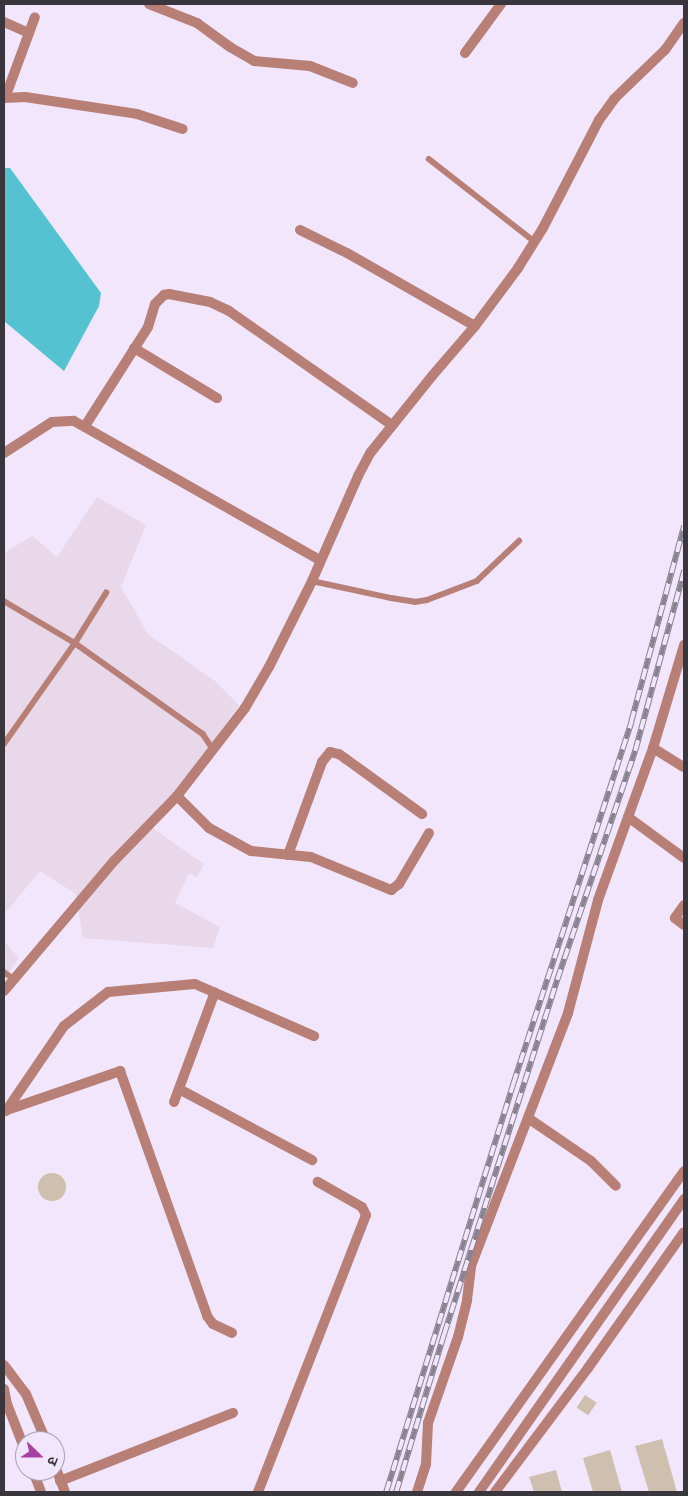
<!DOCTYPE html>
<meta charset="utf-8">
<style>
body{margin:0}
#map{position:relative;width:688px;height:1496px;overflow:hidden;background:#f1e6fb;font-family:"PT Serif","Noto Sans Devanagari",serif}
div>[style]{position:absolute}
.commercial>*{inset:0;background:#e8d8e9}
.water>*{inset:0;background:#54c2d0}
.building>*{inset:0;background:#cfbfae;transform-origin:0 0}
.round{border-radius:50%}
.service>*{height:5.5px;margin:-2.75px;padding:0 2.75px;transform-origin:2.75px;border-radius:2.75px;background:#b87f76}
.minor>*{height:10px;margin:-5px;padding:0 5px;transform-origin:5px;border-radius:5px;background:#b87f76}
.tertiary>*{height:10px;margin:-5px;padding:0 5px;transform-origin:5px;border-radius:5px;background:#b87f76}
.rail>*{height:5.5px;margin-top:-2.75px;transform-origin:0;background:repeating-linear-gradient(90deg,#f1e6fb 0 11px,#898290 0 22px);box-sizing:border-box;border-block:1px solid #898290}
span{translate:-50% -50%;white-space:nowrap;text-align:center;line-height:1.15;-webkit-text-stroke:4.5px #f1e6fb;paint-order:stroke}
.frame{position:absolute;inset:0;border:5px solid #3a363e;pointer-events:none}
.north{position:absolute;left:15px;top:1431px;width:50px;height:50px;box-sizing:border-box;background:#f1e6fb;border:1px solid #a8a0af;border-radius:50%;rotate:112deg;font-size:14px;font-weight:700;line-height:20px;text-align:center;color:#3a363e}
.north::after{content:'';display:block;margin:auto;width:18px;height:22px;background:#a841a4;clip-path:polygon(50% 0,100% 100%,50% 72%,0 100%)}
</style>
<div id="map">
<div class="commercial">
<div style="clip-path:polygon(97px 497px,146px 525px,121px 587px,148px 634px,215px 681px,239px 705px,182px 786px,145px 823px,204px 864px,197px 877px,189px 873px,175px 903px,220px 927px,213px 948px,83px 938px,76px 894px,40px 871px,4px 914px,4px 553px,32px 536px,57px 557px)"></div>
<div style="clip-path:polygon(4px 941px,19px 958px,4px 979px)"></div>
</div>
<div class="water">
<div style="clip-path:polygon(4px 168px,10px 168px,101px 293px,99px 306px,64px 371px,4px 321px)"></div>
</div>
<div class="building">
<div class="round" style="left:38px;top:1173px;width:28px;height:28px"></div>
<div style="left:585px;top:1395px;width:14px;height:15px;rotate:34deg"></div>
<div style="clip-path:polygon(662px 1439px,677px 1492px,649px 1492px,635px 1446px)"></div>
<div style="clip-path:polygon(610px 1450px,622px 1492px,593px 1492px,583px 1458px)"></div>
<div style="clip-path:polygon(556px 1470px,562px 1492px,534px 1492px,529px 1477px)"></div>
</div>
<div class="service">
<div style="left:429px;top:159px;width:133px;rotate:38deg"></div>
<div style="left:312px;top:581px;width:81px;rotate:12.1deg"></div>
<div style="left:391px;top:598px;width:24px;rotate:9deg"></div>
<div style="left:415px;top:602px;width:12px;rotate:-9deg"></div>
<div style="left:427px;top:600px;width:53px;rotate:-20.8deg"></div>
<div style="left:477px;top:581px;width:58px;rotate:-43.6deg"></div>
<div style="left:4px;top:601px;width:82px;rotate:30.6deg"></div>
<div style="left:75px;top:643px;width:59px;rotate:-58.2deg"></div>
<div style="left:4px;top:744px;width:123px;rotate:-54.9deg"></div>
<div style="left:75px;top:643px;width:157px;rotate:35.4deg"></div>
<div style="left:203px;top:734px;width:18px;rotate:56deg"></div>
<div style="left:4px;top:972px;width:12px;rotate:35deg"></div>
</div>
<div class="minor">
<div style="left:149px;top:4px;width:52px;rotate:21.6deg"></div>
<div style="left:197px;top:23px;width:41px;rotate:36deg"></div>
<div style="left:230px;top:47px;width:28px;rotate:30deg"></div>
<div style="left:254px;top:61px;width:56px;rotate:5.1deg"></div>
<div style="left:310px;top:66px;width:46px;rotate:21.6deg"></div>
<div style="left:4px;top:22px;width:27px;rotate:24deg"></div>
<div style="left:465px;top:53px;width:61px;rotate:-53.7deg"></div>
<div style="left:4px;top:98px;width:21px;rotate:-3deg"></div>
<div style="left:25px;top:97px;width:113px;rotate:8.6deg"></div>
<div style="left:137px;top:114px;width:48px;rotate:18.1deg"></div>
<div style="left:5px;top:98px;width:86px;rotate:-69.7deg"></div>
<div style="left:300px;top:230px;width:52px;rotate:26.1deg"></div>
<div style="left:347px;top:253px;width:147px;rotate:29.7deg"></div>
<div style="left:134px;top:348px;width:97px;rotate:31.1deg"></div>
<div style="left:85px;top:426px;width:117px;rotate:-57.5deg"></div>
<div style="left:148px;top:327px;width:24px;rotate:-73deg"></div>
<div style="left:155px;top:304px;width:13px;rotate:-45deg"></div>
<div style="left:164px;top:295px;width:5px;rotate:-11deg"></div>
<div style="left:169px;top:294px;width:42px;rotate:11deg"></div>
<div style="left:210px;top:302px;width:21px;rotate:25deg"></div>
<div style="left:229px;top:311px;width:199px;rotate:35deg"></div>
<div style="left:4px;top:453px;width:57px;rotate:-32.9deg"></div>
<div style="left:52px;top:422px;width:22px;rotate:-3deg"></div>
<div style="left:74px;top:421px;width:283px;rotate:29.5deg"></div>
<div style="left:653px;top:748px;width:36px;rotate:32deg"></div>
<div style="left:177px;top:796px;width:45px;rotate:45deg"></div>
<div style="left:209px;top:828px;width:48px;rotate:28.7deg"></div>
<div style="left:251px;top:851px;width:60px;rotate:5.7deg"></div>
<div style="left:311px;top:857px;width:87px;rotate:22.4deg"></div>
<div style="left:391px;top:890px;width:10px;rotate:-37deg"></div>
<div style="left:399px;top:884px;width:59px;rotate:-59.5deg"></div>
<div style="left:628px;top:817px;width:69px;rotate:36.2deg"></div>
<div style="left:288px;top:855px;width:99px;rotate:-69.9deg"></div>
<div style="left:322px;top:762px;width:13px;rotate:-51deg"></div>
<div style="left:330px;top:752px;width:9px;rotate:13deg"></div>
<div style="left:339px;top:754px;width:9px;rotate:36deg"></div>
<div style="left:346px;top:759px;width:94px;rotate:35.9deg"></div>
<div style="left:684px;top:905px;width:16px;rotate:125deg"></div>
<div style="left:675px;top:918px;width:11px;rotate:38deg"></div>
<div style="left:179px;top:1089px;width:151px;rotate:28.1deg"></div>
<div style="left:174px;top:1102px;width:117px;rotate:-69.6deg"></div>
<div style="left:7px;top:1110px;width:120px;rotate:-19deg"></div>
<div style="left:120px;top:1071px;width:260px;rotate:70.4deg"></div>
<div style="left:207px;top:1316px;width:10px;rotate:53deg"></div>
<div style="left:213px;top:1324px;width:21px;rotate:25deg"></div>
<div style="left:6px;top:1111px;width:103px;rotate:-55.7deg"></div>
<div style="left:64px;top:1026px;width:56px;rotate:-37.7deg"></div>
<div style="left:108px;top:992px;width:87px;rotate:-5.3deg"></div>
<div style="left:195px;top:984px;width:130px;rotate:23.6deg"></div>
<div style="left:528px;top:1118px;width:76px;rotate:34.3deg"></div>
<div style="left:591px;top:1161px;width:35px;rotate:45deg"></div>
<div style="left:60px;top:1481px;width:186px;rotate:-21.5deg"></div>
<div style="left:258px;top:1492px;width:297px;rotate:-68.7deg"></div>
<div style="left:366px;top:1215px;width:9px;rotate:-117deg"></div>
<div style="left:362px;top:1207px;width:51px;rotate:-150.4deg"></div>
<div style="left:417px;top:1492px;width:29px;rotate:-72deg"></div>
<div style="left:426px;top:1464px;width:41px;rotate:-87.2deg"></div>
<div style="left:428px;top:1423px;width:91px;rotate:-70.8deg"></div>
<div style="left:458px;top:1337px;width:38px;rotate:-76deg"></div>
<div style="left:467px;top:1300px;width:34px;rotate:-83deg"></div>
<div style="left:471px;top:1266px;width:271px;rotate:-69deg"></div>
<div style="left:568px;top:1013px;width:117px;rotate:-75.1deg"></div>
<div style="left:598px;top:900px;width:162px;rotate:-70.1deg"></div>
<div style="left:653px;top:748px;width:108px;rotate:-73.2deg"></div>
<div style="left:456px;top:1492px;width:394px;rotate:-54.6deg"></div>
</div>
<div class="tertiary">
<div style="left:4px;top:991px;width:170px;rotate:-49.8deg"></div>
<div style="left:114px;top:861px;width:91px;rotate:-45.9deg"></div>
<div style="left:177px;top:796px;width:111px;rotate:-52.3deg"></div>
<div style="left:245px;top:708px;width:48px;rotate:-59.7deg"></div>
<div style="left:269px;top:667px;width:96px;rotate:-63.4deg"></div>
<div style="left:312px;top:581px;width:115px;rotate:-66.3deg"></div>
<div style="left:358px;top:476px;width:27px;rotate:-62deg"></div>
<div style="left:371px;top:452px;width:97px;rotate:-51.2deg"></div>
<div style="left:432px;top:376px;width:66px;rotate:-49.3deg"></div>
<div style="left:475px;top:326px;width:72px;rotate:-53.4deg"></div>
<div style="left:518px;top:268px;width:47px;rotate:-58deg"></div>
<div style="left:543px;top:228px;width:122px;rotate:-62.6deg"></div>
<div style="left:599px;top:120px;width:26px;rotate:-54deg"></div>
<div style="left:614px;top:99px;width:71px;rotate:-43.9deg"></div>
<div style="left:665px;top:50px;width:33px;rotate:-55deg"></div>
<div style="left:4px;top:1365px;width:36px;rotate:53deg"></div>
<div style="left:26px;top:1394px;width:51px;rotate:66.9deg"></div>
<div style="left:4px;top:1389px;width:15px;rotate:79deg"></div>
<div style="left:7px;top:1404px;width:49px;rotate:68.6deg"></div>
<div style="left:55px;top:1466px;width:28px;rotate:69deg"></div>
<div style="left:33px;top:1471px;width:22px;rotate:69deg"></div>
<div style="left:479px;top:1492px;width:358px;rotate:-55deg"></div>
<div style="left:495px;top:1492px;width:155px;rotate:-53.1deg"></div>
<div style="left:588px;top:1368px;width:166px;rotate:-54.8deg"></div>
</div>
<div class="rail">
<div style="left:386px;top:1492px;width:427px;rotate:-72.7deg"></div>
<div style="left:513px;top:1084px;width:381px;rotate:-71.9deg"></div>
<div style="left:631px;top:722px;width:203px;rotate:-74.9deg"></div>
<div style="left:396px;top:1492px;width:165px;rotate:-73.1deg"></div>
<div style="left:444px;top:1334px;width:372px;rotate:-72.3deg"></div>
<div style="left:557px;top:980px;width:242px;rotate:-71.2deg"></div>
<div style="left:635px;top:751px;width:187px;rotate:-74.8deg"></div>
</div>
<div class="frame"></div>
<div class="north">उ</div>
</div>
